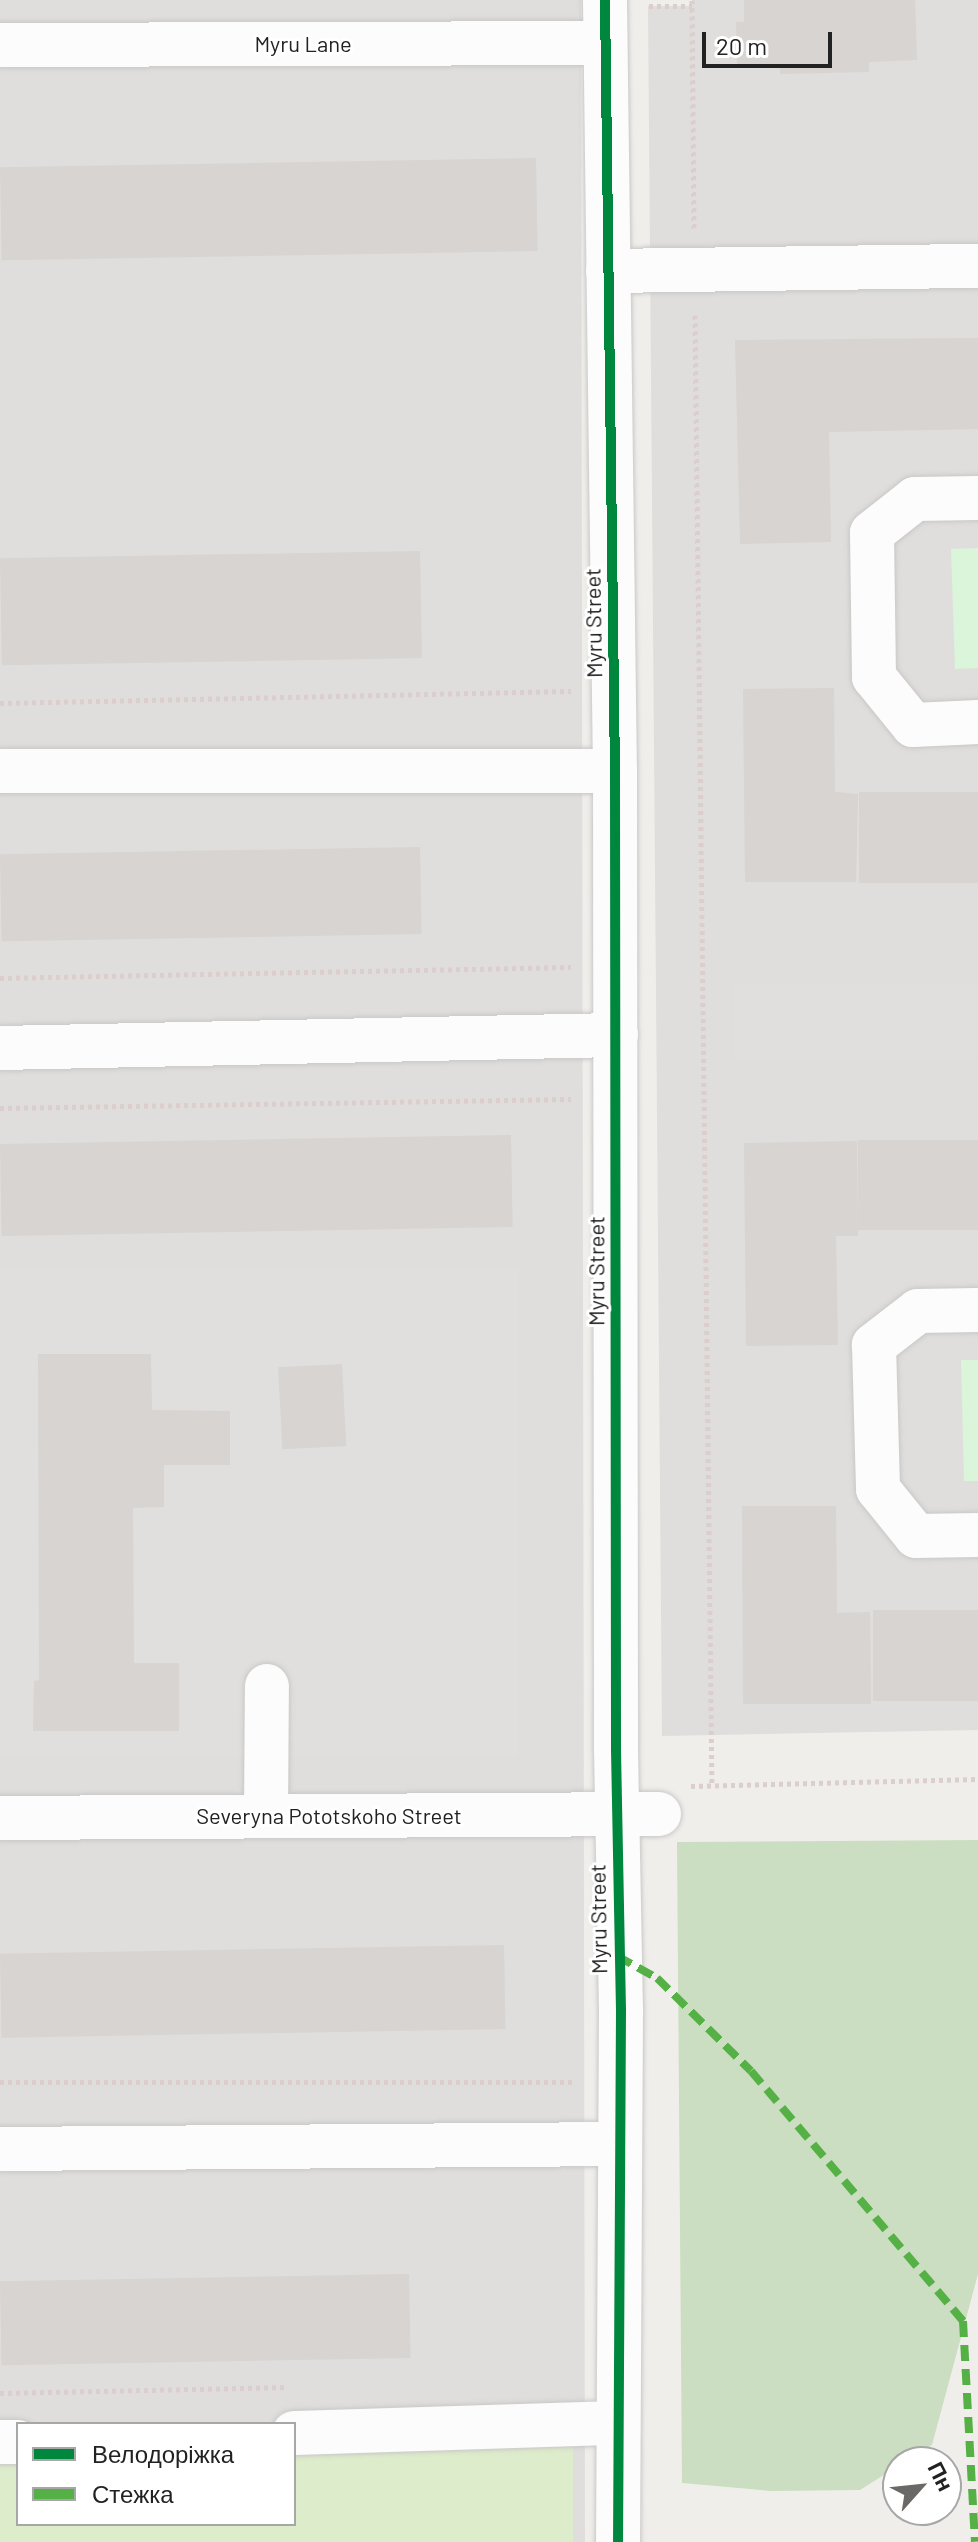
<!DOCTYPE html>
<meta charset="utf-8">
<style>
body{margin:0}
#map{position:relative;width:978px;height:2542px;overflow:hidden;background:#f0eeeb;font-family:Barlow,sans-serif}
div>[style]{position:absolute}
.residential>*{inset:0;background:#dfdedc}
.grass>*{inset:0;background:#ddeccb}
.forest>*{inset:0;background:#cbdec1}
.park>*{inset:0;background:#daf5da}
.parking>*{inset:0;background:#e0dfde;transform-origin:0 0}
.building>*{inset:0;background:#d7d4d2;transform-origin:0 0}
.path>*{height:5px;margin-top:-2.5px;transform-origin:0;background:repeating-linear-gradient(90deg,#dccecd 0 4px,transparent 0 8px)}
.roads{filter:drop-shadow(0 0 2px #c9c8c7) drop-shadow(0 0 2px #c9c8c7)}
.minor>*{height:44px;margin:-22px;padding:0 22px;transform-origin:22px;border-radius:22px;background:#fdfcfc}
.quiet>*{height:8px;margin-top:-4px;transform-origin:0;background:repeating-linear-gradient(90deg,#55b145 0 16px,transparent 0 24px)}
.cycleway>*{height:10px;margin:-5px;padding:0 5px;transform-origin:5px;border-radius:5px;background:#00873e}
span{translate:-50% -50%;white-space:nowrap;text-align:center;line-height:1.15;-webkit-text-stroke:6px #fff;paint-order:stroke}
.street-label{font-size:22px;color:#222}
.legend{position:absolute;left:16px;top:2422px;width:280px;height:104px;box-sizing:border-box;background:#fff;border:2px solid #a7a7a7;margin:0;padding:10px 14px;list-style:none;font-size:24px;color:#222}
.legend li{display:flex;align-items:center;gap:16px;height:40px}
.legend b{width:40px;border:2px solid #a7a7a7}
.north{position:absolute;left:882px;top:2446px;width:80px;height:80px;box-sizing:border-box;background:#fff;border:2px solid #a7a7a7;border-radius:50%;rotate:63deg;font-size:22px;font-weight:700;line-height:32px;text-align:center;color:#222}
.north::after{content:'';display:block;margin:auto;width:28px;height:36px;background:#6a6968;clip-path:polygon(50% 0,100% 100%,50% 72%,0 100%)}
.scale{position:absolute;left:702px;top:32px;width:130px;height:36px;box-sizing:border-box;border:4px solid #222;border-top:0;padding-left:10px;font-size:24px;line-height:28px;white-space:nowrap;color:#222;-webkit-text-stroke:6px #fff;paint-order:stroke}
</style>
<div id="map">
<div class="residential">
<div style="clip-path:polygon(evenodd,0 0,581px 0,585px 2542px,0 2542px,0 0,18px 2424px,294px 2424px,294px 2524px,18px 2524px,18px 2424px)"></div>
<div style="clip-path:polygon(692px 0,978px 0,978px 1730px,662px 1736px,648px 6px,691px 6px)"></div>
</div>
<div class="grass">
<div style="clip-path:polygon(573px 2425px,573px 2542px,0 2542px,0 2442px,18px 2442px,18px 2524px,294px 2524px,294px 2433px)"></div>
</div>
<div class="forest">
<div style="clip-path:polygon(978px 1840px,978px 2274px,932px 2445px,905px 2462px,898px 2462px,898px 2466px,860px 2490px,771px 2491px,682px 2483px,677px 1842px)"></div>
</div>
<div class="park">
<div style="clip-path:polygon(978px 548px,978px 668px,955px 669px,951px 549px)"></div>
<div style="clip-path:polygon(961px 1360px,978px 1360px,978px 1481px,964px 1481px)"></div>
</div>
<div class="parking">
<div style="left:734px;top:983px;width:244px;height:75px"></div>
<div style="left:0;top:1268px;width:518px;height:489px"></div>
</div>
<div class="building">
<div style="clip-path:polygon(744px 0,915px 0,917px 60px,869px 62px,869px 72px,780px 74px,780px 64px,737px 66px,736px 22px,744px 22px)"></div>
<div style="left:536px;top:158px;width:93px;height:536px;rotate:89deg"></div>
<div style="clip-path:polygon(978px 338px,978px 429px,829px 432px,831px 542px,740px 544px,735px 340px)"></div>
<div style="left:420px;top:551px;width:107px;height:420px;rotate:89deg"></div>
<div style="clip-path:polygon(834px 688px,835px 792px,858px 794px,856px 882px,745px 882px,743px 689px)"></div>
<div style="left:978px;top:792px;width:91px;height:119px;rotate:90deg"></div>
<div style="left:420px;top:847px;width:87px;height:420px;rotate:89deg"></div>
<div style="left:511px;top:1135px;width:92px;height:511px;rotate:89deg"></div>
<div style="left:978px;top:1140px;width:90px;height:120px;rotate:90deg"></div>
<div style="clip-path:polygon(857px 1141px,858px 1236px,836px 1236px,838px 1345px,746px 1346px,744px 1143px)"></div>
<div style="clip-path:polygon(38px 1354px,151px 1354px,152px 1410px,230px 1411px,230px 1465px,164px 1465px,164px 1507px,133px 1508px,134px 1663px,179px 1663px,179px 1731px,33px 1731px,34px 1681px,39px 1680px)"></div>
<div style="left:342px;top:1364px;width:82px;height:64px;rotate:87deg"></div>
<div style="clip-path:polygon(742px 1506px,836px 1506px,837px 1613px,870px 1612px,871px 1704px,743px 1704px)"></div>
<div style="left:978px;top:1610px;width:91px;height:105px;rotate:90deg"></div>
<div style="left:504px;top:1945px;width:84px;height:504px;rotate:89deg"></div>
<div style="left:409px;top:2274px;width:84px;height:409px;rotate:89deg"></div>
</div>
<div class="path">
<div style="left:692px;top:0;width:229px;rotate:89.5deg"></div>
<div style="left:649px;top:6px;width:43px"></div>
<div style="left:695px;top:315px;width:1470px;rotate:89.34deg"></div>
<div style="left:0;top:703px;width:571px;rotate:-1.2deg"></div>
<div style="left:0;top:978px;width:571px;rotate:-1.1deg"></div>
<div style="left:0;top:1108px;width:571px;rotate:-0.9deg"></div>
<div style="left:691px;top:1786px;width:287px;rotate:-1.4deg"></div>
<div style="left:0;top:2082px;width:572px"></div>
<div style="left:0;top:2393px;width:288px;rotate:-1.2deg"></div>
</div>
<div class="roads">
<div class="minor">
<div style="left:605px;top:0;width:771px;rotate:89.26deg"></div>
<div style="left:615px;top:771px;width:979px;rotate:89.94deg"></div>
<div style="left:616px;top:1750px;width:260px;rotate:88.9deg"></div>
<div style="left:621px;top:2010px;width:532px;rotate:90.32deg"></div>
<div style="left:0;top:45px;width:605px;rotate:-0.19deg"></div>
<div style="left:608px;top:271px;width:370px;rotate:-0.8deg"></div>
<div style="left:978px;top:498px;width:63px;rotate:179.1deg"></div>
<div style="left:915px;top:499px;width:55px;rotate:141.7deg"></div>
<div style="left:872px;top:533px;width:144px;rotate:89.2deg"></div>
<div style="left:874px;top:677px;width:62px;rotate:50.9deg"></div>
<div style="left:913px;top:725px;width:65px;rotate:-2.6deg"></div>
<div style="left:0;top:771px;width:615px"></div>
<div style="left:0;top:1048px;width:616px;rotate:-1.21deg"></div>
<div style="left:978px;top:1310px;width:60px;rotate:179deg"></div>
<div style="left:918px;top:1311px;width:56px;rotate:142.3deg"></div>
<div style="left:874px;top:1345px;width:144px;rotate:88.4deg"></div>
<div style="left:878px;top:1489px;width:60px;rotate:51deg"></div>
<div style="left:916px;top:1536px;width:62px;rotate:-0.9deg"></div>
<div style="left:266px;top:1816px;width:130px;rotate:-89.6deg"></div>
<div style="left:0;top:1818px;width:659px;rotate:-0.35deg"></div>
<div style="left:0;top:2149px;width:618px;rotate:-0.46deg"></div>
<div style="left:294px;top:2433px;width:324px;rotate:-1.8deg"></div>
<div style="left:0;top:2442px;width:18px"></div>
</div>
</div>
<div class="quiet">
<div style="left:617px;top:1956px;width:46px;rotate:28.8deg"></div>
<div style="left:657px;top:1978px;width:132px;rotate:44.7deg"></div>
<div style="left:751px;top:2071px;width:328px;rotate:49.7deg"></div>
<div style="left:963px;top:2321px;width:221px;rotate:86.9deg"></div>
</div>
<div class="cycleway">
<div style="left:605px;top:0;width:771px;rotate:89.26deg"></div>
<div style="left:615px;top:771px;width:979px;rotate:89.94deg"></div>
<div style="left:616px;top:1750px;width:260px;rotate:88.9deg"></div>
<div style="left:621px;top:2010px;width:532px;rotate:90.32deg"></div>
</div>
<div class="street-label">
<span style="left:303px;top:44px">Myru Lane</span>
<span style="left:593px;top:623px;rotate:-91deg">Myru Street</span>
<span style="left:596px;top:1271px;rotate:-90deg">Myru Street</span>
<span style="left:329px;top:1816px">Severyna Pototskoho Street</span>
<span style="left:598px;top:1919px;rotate:-91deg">Myru Street</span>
</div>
<ul class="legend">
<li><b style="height:10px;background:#00873e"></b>Велодоріжка</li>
<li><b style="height:10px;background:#55b145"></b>Стежка</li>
</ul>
<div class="north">Пн</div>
<div class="scale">20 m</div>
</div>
